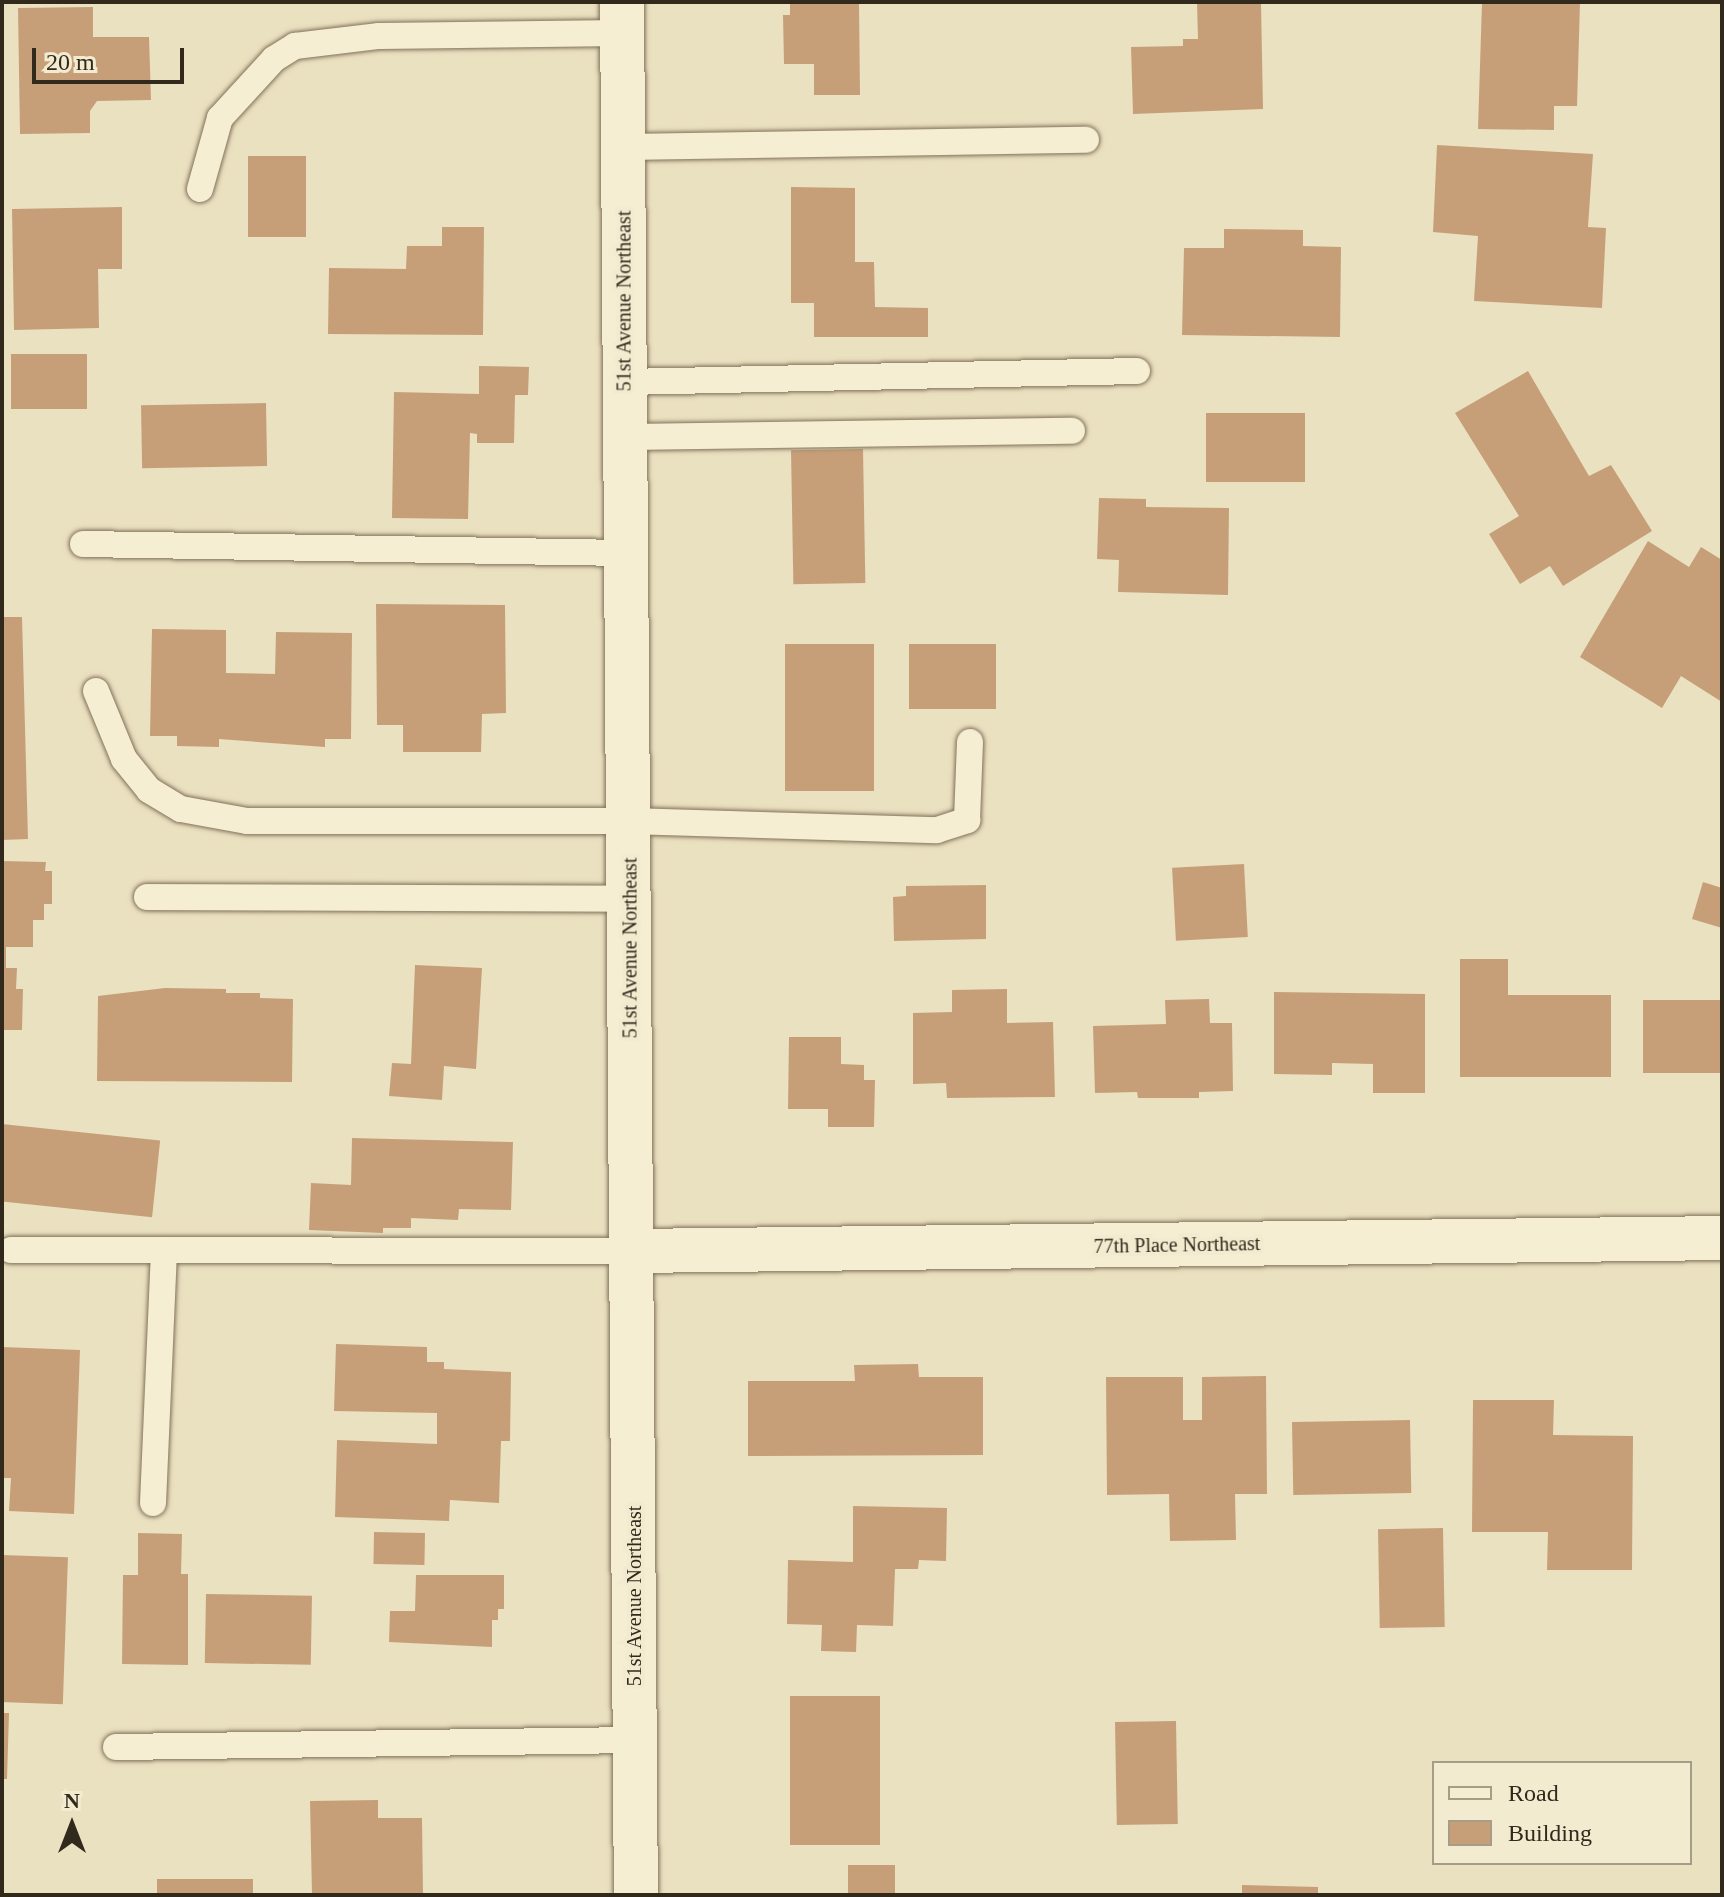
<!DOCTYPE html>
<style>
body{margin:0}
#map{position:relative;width:1724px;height:1897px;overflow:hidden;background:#eae1c0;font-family:"Times New Roman",serif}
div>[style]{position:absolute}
.building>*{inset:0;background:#c69f79;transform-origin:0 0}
.roads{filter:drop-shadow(0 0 2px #82725a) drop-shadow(0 0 2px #82725a)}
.service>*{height:26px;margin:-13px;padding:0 13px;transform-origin:13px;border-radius:13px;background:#f6eed3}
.minor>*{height:44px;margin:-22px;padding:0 22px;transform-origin:22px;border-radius:22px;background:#f6eed3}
.tertiary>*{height:44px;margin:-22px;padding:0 22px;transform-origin:22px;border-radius:22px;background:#f6eed3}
span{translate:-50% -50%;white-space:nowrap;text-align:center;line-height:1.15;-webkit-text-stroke:8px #f2ebcf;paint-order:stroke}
.street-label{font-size:20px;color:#32291d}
.frame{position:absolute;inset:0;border:4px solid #32291d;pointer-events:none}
.legend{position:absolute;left:1432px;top:1761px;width:260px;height:104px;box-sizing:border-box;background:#f2ebcf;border:2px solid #a59d88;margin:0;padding:10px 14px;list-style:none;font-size:24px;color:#32291d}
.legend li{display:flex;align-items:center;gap:16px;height:40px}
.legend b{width:40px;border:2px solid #a59d88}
.north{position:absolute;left:32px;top:1785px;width:80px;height:80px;-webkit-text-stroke:6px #f2ebcf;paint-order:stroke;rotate:0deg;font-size:22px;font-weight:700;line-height:32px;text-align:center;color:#32291d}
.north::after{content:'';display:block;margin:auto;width:28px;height:36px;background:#32291d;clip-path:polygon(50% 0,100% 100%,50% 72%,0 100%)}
.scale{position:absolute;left:32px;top:48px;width:152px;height:36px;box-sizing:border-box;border:4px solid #32291d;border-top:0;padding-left:10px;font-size:24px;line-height:28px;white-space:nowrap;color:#32291d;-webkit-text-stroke:6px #f2ebcf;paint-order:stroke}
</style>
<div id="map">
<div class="building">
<div style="clip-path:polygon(790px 2px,859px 2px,860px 95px,814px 95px,814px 64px,784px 64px,783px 15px,790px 15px)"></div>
<div style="clip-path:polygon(1197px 2px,1261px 2px,1263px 109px,1133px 114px,1131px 47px,1183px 46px,1183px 39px,1198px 39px)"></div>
<div style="clip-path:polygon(1482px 2px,1580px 2px,1577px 106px,1554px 106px,1554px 130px,1478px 129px)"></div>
<div style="clip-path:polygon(93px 7px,93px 37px,149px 37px,151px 100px,97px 101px,90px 111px,90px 133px,20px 134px,18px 8px)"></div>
<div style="clip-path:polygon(1437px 145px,1593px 154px,1588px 227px,1606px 228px,1602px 308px,1474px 301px,1478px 236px,1433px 232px)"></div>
<div style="left:248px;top:156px;width:58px;height:81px"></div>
<div style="clip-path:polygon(791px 187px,855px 188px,855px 262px,874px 262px,875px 307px,928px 308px,928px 337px,814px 337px,814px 303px,791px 303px)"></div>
<div style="clip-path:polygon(122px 207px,122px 269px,98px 269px,99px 328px,14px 330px,12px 209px)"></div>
<div style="clip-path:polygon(442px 227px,484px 227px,483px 335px,328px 334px,329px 268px,406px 269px,407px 246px,442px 246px)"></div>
<div style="clip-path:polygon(1224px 229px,1303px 230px,1303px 246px,1341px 247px,1340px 337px,1182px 335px,1184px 248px,1224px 248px)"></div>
<div style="left:11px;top:354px;width:76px;height:55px"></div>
<div style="clip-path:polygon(479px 366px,529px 367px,528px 395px,515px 395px,514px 443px,477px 443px,477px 434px,470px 433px,468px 519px,392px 518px,394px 392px,479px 394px)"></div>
<div style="clip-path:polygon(1528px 371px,1589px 476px,1611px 465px,1652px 531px,1563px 586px,1550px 566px,1520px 584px,1489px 534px,1519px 516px,1455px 413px)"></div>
<div style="left:266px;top:403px;width:63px;height:125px;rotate:89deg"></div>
<div style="left:1206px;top:413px;width:99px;height:69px"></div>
<div style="left:863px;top:449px;width:134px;height:72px;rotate:89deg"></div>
<div style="clip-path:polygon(1099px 498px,1146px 499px,1146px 507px,1229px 508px,1228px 595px,1118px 592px,1119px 560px,1097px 559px)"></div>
<div style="clip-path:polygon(1648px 541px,1689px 567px,1701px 547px,1722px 560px,1722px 702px,1681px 676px,1662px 708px,1580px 657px)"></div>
<div style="clip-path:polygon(376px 604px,505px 605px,506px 713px,482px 714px,481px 752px,403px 752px,403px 725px,377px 725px)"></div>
<div style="clip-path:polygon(2px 617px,22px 617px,28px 839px,2px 840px)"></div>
<div style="clip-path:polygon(152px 629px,226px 630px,226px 673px,275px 674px,276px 632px,352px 633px,351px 739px,325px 739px,325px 747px,219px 739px,219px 747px,177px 746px,177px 736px,150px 736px)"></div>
<div style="left:785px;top:644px;width:89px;height:147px"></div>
<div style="left:909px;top:644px;width:87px;height:65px"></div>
<div style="clip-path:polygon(2px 861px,46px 862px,45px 871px,52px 871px,52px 904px,44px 904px,44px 920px,33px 920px,33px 947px,6px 947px,6px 968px,17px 968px,16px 989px,23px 989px,22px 1030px,2px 1030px)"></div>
<div style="left:1244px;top:864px;width:73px;height:72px;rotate:87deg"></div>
<div style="clip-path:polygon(1703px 882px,1722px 888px,1722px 928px,1692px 919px)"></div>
<div style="clip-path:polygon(986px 885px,986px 939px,894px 941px,893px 897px,906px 896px,906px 886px)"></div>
<div style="clip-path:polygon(1460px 959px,1508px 959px,1508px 995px,1611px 995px,1611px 1077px,1460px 1077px)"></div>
<div style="clip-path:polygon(415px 965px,482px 968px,476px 1069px,444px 1066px,442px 1100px,389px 1096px,392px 1063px,411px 1064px)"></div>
<div style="clip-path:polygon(165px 988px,226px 989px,226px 993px,260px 993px,260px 998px,293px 999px,292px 1082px,97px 1081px,98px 996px)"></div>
<div style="clip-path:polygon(1007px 989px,1007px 1023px,1053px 1022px,1055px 1097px,947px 1098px,946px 1083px,913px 1084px,913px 1013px,952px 1012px,952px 990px)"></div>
<div style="clip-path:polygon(1274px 992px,1425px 994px,1425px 1093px,1373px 1093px,1373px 1064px,1332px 1063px,1332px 1075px,1274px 1074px)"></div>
<div style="clip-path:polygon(1209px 999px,1210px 1023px,1232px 1023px,1233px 1091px,1199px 1092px,1199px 1098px,1138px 1098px,1137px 1092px,1095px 1093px,1093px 1026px,1166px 1024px,1165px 1000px)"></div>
<div style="left:1722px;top:1000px;width:73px;height:79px;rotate:90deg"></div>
<div style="clip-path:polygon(789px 1037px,841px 1037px,841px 1064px,864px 1065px,864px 1080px,875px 1080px,874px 1127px,828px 1127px,828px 1109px,788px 1109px)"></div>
<div style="left:2px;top:1124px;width:159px;height:77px;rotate:6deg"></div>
<div style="clip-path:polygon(352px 1138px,513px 1142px,511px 1210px,459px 1209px,458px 1220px,411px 1218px,411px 1228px,383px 1228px,383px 1233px,309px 1230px,311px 1183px,351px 1185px)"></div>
<div style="clip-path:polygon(336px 1344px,427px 1347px,427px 1362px,444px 1362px,444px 1369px,511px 1372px,510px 1441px,501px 1441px,499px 1503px,450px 1500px,449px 1521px,335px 1517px,337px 1440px,437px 1444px,437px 1413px,334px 1411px)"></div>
<div style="clip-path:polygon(2px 1347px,80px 1350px,74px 1514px,9px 1511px,11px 1478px,2px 1478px)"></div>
<div style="clip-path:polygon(918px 1364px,919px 1377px,983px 1377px,983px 1455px,748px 1456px,748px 1381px,855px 1381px,854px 1365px)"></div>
<div style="clip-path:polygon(1266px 1376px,1267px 1494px,1235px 1494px,1236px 1540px,1170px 1541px,1169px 1494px,1107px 1495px,1106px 1377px,1183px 1377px,1183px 1420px,1202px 1420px,1202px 1377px)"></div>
<div style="clip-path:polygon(1473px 1400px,1554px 1400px,1553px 1435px,1633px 1436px,1632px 1570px,1547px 1570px,1548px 1532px,1472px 1532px)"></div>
<div style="left:1410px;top:1420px;width:73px;height:118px;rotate:89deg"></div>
<div style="clip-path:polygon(853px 1506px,947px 1508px,946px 1561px,919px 1560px,918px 1569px,895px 1569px,893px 1626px,857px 1625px,856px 1652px,821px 1651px,822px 1625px,787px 1624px,788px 1560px,853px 1562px)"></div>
<div style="left:1443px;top:1528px;width:99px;height:65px;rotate:89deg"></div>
<div style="left:374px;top:1532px;width:51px;height:32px;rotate:1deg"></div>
<div style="clip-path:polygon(138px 1533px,182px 1534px,181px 1574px,188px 1574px,188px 1665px,122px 1664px,123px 1575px,138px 1575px)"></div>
<div style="left:2px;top:1555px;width:66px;height:147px;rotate:2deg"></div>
<div style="clip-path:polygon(416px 1575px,504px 1575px,504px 1609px,498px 1609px,498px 1620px,492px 1620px,492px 1647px,389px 1642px,390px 1611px,415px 1611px)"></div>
<div style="left:206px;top:1594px;width:106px;height:69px;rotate:1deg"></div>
<div style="left:880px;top:1696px;width:149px;height:90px;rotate:90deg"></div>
<div style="clip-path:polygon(2px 1713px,9px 1713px,7px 1779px,2px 1779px)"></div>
<div style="left:1176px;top:1721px;width:103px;height:61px;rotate:89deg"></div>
<div style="clip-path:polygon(378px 1800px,378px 1818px,422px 1818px,423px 1894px,312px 1895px,310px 1801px)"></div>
<div style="left:848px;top:1865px;width:47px;height:30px"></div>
<div style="left:157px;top:1879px;width:96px;height:16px"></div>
<div style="clip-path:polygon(1242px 1885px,1318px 1887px,1318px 1895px,1242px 1895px)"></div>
</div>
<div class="roads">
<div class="service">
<div style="left:623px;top:147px;width:463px;rotate:-0.9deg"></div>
<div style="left:200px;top:189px;width:74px;rotate:-74.3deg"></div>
<div style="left:220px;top:118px;width:80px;rotate:-47.5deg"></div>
<div style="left:274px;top:59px;width:25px;rotate:-32deg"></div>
<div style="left:295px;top:46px;width:85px;rotate:-6.8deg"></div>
<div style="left:379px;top:36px;width:243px;rotate:-0.7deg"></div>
<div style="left:625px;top:382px;width:512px;rotate:-1.23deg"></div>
<div style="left:625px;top:437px;width:447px;rotate:-0.8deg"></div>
<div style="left:83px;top:544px;width:543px;rotate:0.95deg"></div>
<div style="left:96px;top:691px;width:74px;rotate:67.6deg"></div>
<div style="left:124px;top:759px;width:40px;rotate:51deg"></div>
<div style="left:149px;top:790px;width:37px;rotate:31deg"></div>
<div style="left:181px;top:809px;width:67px;rotate:10.3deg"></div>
<div style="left:247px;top:821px;width:382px"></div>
<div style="left:629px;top:821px;width:308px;rotate:1.7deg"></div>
<div style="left:937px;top:830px;width:32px;rotate:-18deg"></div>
<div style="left:967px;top:820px;width:78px;rotate:-87.8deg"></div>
<div style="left:147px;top:897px;width:482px;rotate:0.2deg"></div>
<div style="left:11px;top:1250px;width:621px;rotate:0.09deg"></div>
<div style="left:153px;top:1503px;width:253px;rotate:-87.5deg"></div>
<div style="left:116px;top:1747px;width:519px;rotate:-0.77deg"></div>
</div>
<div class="minor">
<div style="left:632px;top:1251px;width:1090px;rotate:-0.68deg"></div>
</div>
<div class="tertiary">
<div style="left:622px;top:2px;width:1893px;rotate:89.58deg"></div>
</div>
</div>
<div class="street-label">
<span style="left:624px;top:301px;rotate:-90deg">51st Avenue Northeast</span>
<span style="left:630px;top:948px;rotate:-90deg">51st Avenue Northeast</span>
<span style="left:1177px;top:1245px;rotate:-1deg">77th Place Northeast</span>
<span style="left:634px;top:1596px;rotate:-90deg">51st Avenue Northeast</span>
</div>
<div class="frame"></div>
<ul class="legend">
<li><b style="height:10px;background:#f6eed3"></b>Road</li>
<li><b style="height:22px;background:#c69f79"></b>Building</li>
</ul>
<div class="north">N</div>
<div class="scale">20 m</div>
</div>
